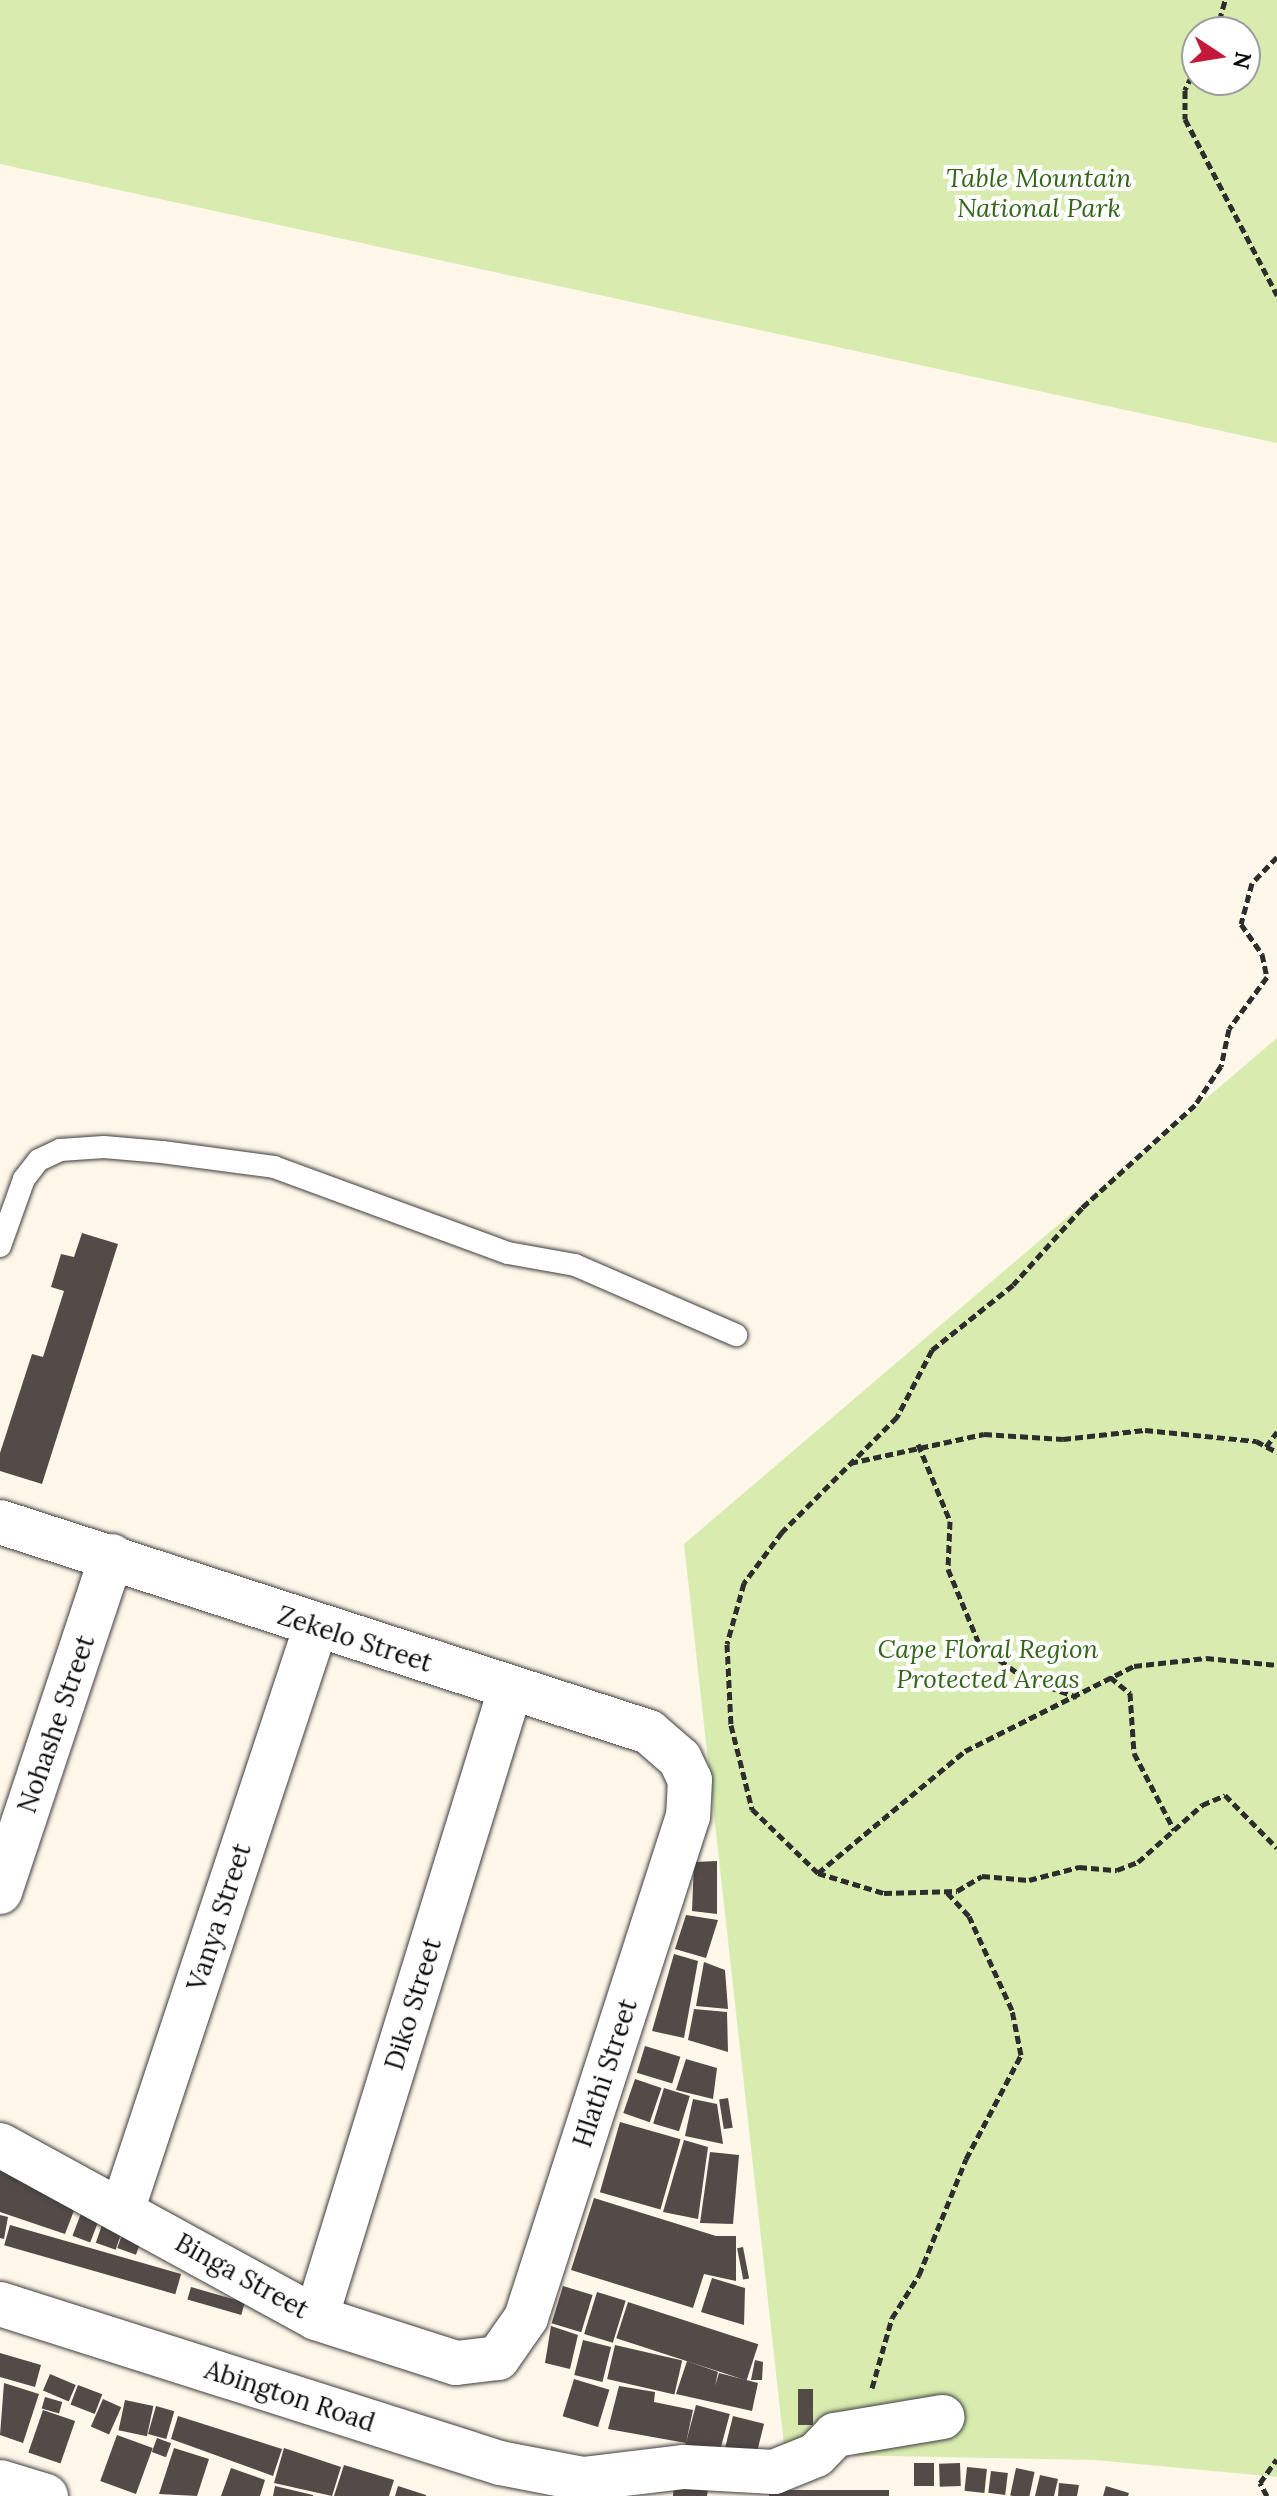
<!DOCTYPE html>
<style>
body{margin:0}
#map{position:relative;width:1277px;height:2496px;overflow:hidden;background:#fff7e9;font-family:Lora,serif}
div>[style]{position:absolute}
.green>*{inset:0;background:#d8ecb0}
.building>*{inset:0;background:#544a47;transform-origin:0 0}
.path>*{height:5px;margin-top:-2.5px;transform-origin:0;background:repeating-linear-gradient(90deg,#2d2d2d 0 8px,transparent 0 12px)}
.roads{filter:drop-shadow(0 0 2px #3e3e3e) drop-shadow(0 0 2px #3e3e3e)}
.service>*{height:22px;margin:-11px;padding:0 11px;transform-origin:11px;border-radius:11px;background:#fff}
.minor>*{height:44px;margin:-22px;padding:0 22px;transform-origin:22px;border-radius:22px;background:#fff}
span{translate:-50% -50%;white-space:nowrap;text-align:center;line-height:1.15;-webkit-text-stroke:8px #fff;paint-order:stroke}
.park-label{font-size:26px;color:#336618;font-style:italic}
.street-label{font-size:26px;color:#0b0b0b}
.north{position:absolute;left:1181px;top:16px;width:80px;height:80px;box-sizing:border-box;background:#fff;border:2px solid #9d9d9d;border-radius:50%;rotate:102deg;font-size:22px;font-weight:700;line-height:32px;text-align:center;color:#0b0b0b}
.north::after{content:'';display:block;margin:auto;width:28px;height:36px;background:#c31a3b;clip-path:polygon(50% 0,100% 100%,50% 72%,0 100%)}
</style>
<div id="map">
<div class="green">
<div style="clip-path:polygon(evenodd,0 0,1277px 0,1277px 443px,0 164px,0 0,1197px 32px,1245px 32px,1245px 80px,1197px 80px,1197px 32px)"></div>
<div style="clip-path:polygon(1277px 1038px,1277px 2477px,1095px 2460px,785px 2454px,684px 1544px)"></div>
</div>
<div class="building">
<div style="clip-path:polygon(82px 1233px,118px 1244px,42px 1484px,0 1471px,0 1453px,32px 1354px,43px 1357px,64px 1291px,51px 1287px,61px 1254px,74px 1257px)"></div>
<div style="clip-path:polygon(717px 1861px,717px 1914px,692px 1911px,694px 1862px)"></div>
<div style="clip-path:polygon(686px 1915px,718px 1920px,706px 1958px,675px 1949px)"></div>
<div style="clip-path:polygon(674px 1954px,698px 1961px,684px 2038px,652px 2031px)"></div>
<div style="clip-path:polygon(704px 1962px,725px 1970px,728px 2009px,696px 2006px)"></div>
<div style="clip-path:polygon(694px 2009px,727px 2012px,728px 2052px,688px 2040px)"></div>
<div style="left:645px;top:2046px;width:37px;height:28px;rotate:17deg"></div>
<div style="clip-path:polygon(686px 2059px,717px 2068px,713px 2099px,676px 2090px)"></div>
<div style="left:635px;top:2079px;width:28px;height:36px;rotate:19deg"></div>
<div style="left:664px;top:2088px;width:27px;height:37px;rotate:17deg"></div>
<div style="left:728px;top:2098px;width:30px;height:9px;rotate:81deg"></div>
<div style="clip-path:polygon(693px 2099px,717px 2104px,723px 2144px,685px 2136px)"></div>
<div style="left:620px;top:2122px;width:63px;height:73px;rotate:16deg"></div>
<div style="clip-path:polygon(684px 2140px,708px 2147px,698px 2219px,663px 2212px)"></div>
<div style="clip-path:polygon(710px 2152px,739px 2155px,733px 2224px,700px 2223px)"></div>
<div style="clip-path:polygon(0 2162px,78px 2200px,65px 2234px,0 2212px)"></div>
<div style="clip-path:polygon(594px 2198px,716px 2236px,736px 2236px,736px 2281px,704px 2274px,693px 2308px,571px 2270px)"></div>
<div style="left:85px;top:2203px;width:19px;height:35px;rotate:21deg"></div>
<div style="clip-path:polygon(0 2215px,8px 2217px,4px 2239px,0 2238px)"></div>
<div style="left:103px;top:2222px;width:21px;height:22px;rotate:19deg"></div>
<div style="left:10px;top:2225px;width:178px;height:21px;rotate:16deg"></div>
<div style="left:123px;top:2232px;width:20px;height:17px;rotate:20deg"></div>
<div style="left:743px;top:2247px;width:32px;height:6px;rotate:79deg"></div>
<div style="clip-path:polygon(712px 2278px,745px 2288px,744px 2325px,701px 2312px)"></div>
<div style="left:563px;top:2286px;width:31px;height:39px;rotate:17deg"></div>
<div style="left:191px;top:2287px;width:56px;height:13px;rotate:16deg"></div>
<div style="left:597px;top:2292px;width:30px;height:44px;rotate:17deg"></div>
<div style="left:628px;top:2302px;width:137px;height:38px;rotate:18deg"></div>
<div style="clip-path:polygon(551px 2326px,578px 2335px,570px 2369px,545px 2363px)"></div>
<div style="left:583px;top:2340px;width:29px;height:36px;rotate:14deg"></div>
<div style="left:615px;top:2345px;width:69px;height:35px;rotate:13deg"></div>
<div style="clip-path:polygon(0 2353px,41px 2365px,35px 2387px,0 2377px)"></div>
<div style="clip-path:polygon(755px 2360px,763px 2362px,762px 2380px,751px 2380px)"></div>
<div style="clip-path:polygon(687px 2361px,718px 2372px,715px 2386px,719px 2373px,758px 2383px,752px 2411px,676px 2394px)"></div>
<div style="left:50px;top:2374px;width:28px;height:18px;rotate:23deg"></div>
<div style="left:574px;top:2379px;width:37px;height:39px;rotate:17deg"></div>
<div style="clip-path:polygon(4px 2383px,39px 2394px,23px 2443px,0 2435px)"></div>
<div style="left:78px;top:2385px;width:26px;height:21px;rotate:21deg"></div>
<div style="clip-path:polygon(619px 2386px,655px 2392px,654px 2402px,693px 2410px,686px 2443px,608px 2429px)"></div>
<div style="left:798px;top:2389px;width:15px;height:36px"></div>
<div style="left:45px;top:2397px;width:18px;height:12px;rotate:16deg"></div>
<div style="left:103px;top:2399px;width:20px;height:30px;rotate:24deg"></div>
<div style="left:125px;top:2400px;width:29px;height:31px;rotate:12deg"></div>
<div style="left:696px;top:2405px;width:35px;height:42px;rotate:15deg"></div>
<div style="left:156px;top:2406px;width:19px;height:29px;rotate:16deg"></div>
<div style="left:43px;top:2410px;width:34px;height:45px;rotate:19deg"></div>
<div style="clip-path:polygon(178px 2416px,282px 2449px,273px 2476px,171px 2439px)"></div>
<div style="left:733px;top:2416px;width:32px;height:37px;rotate:14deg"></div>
<div style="left:117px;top:2435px;width:38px;height:49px;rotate:20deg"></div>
<div style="left:157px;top:2438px;width:15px;height:15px;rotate:20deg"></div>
<div style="clip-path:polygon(174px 2448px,209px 2459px,197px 2496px,159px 2494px)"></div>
<div style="clip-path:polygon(284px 2448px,341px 2467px,332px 2496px,274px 2483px)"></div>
<div style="left:914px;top:2463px;width:20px;height:23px"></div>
<div style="left:960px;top:2463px;width:23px;height:21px;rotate:88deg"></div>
<div style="clip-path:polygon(344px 2465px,394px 2480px,389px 2496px,334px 2496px)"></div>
<div style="left:967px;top:2467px;width:20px;height:24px;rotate:6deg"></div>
<div style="clip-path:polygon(231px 2468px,265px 2480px,260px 2496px,221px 2496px)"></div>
<div style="left:1016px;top:2468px;width:19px;height:28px;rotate:12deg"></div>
<div style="left:991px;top:2471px;width:17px;height:22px;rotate:7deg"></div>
<div style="clip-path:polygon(1040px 2475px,1058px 2479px,1054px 2496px,1035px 2496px)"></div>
<div style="clip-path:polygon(1059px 2483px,1079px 2485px,1077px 2496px,1058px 2496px)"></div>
<div style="clip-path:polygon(674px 2485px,708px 2488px,707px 2496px,673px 2496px)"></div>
<div style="clip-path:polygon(275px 2486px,313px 2495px,313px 2496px,273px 2496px)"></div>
<div style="clip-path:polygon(398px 2486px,426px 2495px,426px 2496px,395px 2496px)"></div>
<div style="clip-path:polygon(1106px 2486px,1129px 2493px,1128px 2496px,1103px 2496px)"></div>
<div style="left:769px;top:2490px;width:120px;height:6px"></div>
</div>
<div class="path">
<div style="left:1216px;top:32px;width:33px;rotate:-74deg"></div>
<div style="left:1197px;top:65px;width:28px;rotate:116deg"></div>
<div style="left:1185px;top:90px;width:29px;rotate:90deg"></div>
<div style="left:1185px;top:119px;width:199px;rotate:62.4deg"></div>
<div style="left:1277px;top:857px;width:36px;rotate:134deg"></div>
<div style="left:1252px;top:883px;width:42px;rotate:105deg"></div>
<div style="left:1241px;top:924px;width:37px;rotate:55deg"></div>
<div style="left:1262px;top:954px;width:24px;rotate:78deg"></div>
<div style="left:1267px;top:977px;width:64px;rotate:126.2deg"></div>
<div style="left:1229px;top:1029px;width:38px;rotate:102deg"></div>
<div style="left:1221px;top:1066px;width:47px;rotate:123.7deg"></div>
<div style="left:1195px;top:1105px;width:153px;rotate:137.7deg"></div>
<div style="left:1082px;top:1208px;width:103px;rotate:131.9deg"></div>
<div style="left:1013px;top:1285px;width:104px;rotate:141.3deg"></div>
<div style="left:932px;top:1350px;width:76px;rotate:117.6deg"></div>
<div style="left:897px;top:1417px;width:163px;rotate:135deg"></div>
<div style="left:782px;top:1532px;width:64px;rotate:126.7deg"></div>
<div style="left:744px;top:1583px;width:63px;rotate:105.6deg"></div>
<div style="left:727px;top:1644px;width:81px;rotate:87.2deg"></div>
<div style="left:731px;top:1725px;width:87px;rotate:76deg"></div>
<div style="left:752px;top:1809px;width:92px;rotate:44.1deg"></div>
<div style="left:818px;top:1873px;width:69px;rotate:16.9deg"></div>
<div style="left:884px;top:1893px;width:73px;rotate:-1.6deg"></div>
<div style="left:957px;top:1891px;width:29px;rotate:-31deg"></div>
<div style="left:982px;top:1876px;width:47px;rotate:4.9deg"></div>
<div style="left:1029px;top:1880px;width:52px;rotate:-14.6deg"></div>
<div style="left:1079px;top:1867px;width:38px;rotate:5deg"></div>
<div style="left:1117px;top:1870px;width:22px;rotate:-21deg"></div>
<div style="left:1138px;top:1862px;width:86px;rotate:-41.7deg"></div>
<div style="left:1202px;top:1805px;width:25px;rotate:-23deg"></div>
<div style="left:1225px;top:1795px;width:74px;rotate:45.5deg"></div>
<div style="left:918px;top:1444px;width:83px;rotate:67.4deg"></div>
<div style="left:950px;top:1521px;width:48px;rotate:92.4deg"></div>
<div style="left:948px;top:1569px;width:83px;rotate:67.4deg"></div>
<div style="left:980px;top:1646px;width:57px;rotate:35.7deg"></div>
<div style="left:1026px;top:1679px;width:54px;rotate:19.4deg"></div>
<div style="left:1266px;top:1447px;width:19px;rotate:-54deg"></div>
<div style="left:850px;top:1463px;width:137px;rotate:-12.2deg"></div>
<div style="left:984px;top:1434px;width:79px;rotate:3.6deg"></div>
<div style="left:1063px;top:1439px;width:82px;rotate:-6.3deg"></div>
<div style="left:1145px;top:1430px;width:112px;rotate:5.7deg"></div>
<div style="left:1256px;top:1441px;width:24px;rotate:28deg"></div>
<div style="left:1110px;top:1677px;width:26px;rotate:39deg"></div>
<div style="left:1130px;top:1693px;width:60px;rotate:86.2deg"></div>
<div style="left:1134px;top:1753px;width:87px;rotate:62.5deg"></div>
<div style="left:818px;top:1873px;width:191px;rotate:-39.7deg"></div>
<div style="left:965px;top:1751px;width:189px;rotate:-26.7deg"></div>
<div style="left:1134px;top:1666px;width:72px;rotate:-6.3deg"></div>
<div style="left:1206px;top:1658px;width:71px;rotate:5.6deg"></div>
<div style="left:872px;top:2388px;width:73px;rotate:-74.1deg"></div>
<div style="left:892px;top:2318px;width:51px;rotate:-57.9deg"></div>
<div style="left:919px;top:2275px;width:125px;rotate:-67.9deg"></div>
<div style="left:966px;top:2159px;width:118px;rotate:-62.1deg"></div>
<div style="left:1021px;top:2055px;width:46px;rotate:-101.3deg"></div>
<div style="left:1012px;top:2010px;width:103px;rotate:-114.6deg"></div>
<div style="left:969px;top:1916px;width:33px;rotate:-133deg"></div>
<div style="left:1267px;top:2496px;width:15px;rotate:-118deg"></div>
<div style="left:1260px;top:2483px;width:29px;rotate:-55deg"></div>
</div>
<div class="roads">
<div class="service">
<div style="left:0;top:1246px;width:71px;rotate:-70.3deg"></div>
<div style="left:24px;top:1179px;width:24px;rotate:-52deg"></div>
<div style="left:39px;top:1160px;width:23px;rotate:-25deg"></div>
<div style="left:60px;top:1150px;width:44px;rotate:-3.9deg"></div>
<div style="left:104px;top:1147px;width:58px;rotate:4.9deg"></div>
<div style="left:162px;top:1152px;width:113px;rotate:7.6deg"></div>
<div style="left:274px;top:1167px;width:249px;rotate:20.2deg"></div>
<div style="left:508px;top:1253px;width:68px;rotate:10.2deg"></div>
<div style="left:575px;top:1265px;width:176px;rotate:23.5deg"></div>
</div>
<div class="minor">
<div style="left:0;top:1522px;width:682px;rotate:17.93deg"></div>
<div style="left:649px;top:1732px;width:41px;rotate:41.1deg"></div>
<div style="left:680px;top:1759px;width:23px;rotate:65deg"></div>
<div style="left:690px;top:1780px;width:36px;rotate:93deg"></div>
<div style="left:688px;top:1816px;width:527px;rotate:107.89deg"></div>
<div style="left:526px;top:2318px;width:49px;rotate:125deg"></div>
<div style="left:498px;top:2358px;width:42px;rotate:173.2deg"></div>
<div style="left:456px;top:2363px;width:147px;rotate:-162.2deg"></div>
<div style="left:316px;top:2318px;width:360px;rotate:-151.3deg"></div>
<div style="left:0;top:1892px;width:354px;rotate:-71.6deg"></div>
<div style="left:123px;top:2208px;width:613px;rotate:-71.65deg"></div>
<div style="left:0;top:2304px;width:525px;rotate:17.64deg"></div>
<div style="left:500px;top:2463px;width:85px;rotate:10.9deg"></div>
<div style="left:583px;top:2479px;width:102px;rotate:-6.8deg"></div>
<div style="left:684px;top:2467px;width:90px;rotate:3.2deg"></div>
<div style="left:774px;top:2472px;width:45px;rotate:-22deg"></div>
<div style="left:816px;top:2455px;width:28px;rotate:-46deg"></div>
<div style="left:835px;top:2435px;width:109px;rotate:-9.5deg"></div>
<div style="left:316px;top:2318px;width:657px;rotate:-72.83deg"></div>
<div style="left:0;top:2482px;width:48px;rotate:16.9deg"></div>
</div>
</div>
<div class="park-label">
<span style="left:1039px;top:193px">Table Mountain<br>National Park</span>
<span style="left:988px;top:1664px">Cape Floral Region<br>Protected Areas</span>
</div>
<div class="street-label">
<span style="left:355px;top:1639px;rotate:18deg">Zekelo Street</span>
<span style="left:56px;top:1724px;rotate:-71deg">Nohashe Street</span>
<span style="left:219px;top:1917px;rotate:-72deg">Vanya Street</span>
<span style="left:413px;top:2004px;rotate:-73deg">Diko Street</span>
<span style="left:605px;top:2073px;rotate:-72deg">Hlathi Street</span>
<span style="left:242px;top:2276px;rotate:29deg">Binga Street</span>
<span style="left:290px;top:2396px;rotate:18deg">Abington Road</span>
</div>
<div class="north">N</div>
</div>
